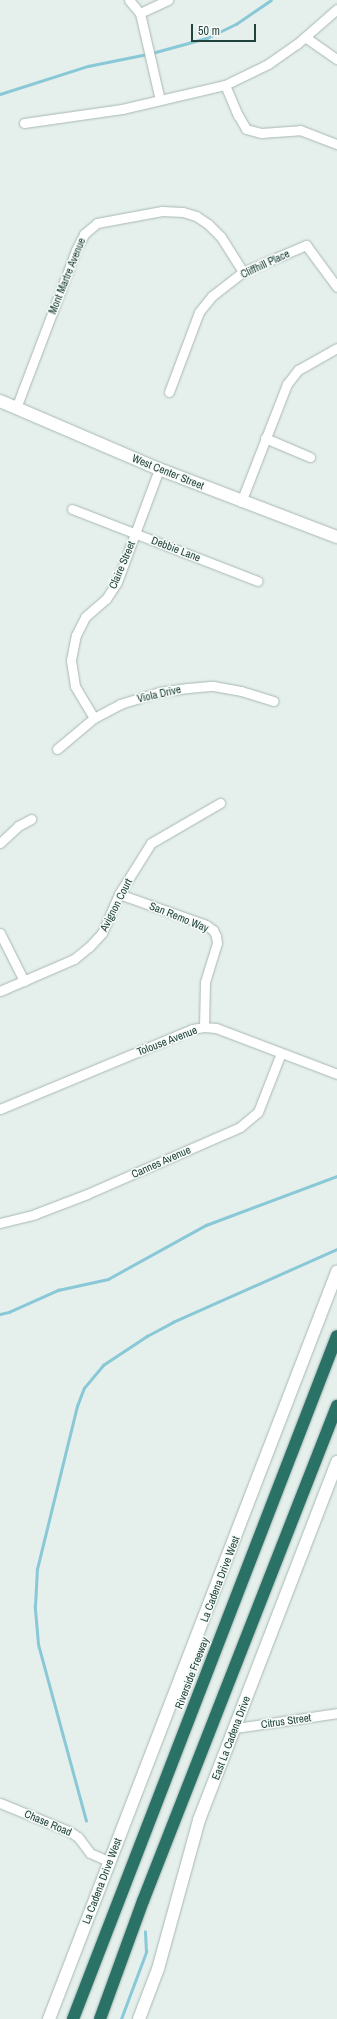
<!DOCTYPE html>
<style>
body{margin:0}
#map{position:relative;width:337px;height:2019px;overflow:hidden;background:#e5efeb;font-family:"Archivo Narrow",sans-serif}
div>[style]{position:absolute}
.stream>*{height:2.5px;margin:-1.25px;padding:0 1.25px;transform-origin:1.25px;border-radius:1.25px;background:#89c8d7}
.roads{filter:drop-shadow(0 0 1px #a7b8b3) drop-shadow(0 0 1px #a7b8b3)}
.street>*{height:9px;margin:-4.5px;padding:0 4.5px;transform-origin:4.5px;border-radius:4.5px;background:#fff}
.secondary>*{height:12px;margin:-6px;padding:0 6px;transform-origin:6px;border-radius:6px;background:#fff}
.highway>*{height:12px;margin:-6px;padding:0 6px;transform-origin:6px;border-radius:6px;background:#2b7266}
span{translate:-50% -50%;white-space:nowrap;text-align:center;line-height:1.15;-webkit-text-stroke:3px #f6fbf9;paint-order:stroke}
.street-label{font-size:11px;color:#22433c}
.scale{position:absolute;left:191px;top:24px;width:65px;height:18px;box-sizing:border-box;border:2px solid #22433c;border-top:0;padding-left:5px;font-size:12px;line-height:14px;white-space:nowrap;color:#22433c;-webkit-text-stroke:3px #f6fbf9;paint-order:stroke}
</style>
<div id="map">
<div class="stream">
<div style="left:152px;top:53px;width:57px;rotate:-15.3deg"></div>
<div style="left:207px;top:38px;width:32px;rotate:-26deg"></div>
<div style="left:236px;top:24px;width:42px;rotate:-34.4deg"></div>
<div style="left:0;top:94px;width:92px;rotate:-17.7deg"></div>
<div style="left:88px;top:66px;width:60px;rotate:-11.5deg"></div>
<div style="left:0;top:1314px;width:9px;rotate:-13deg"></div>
<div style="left:9px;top:1312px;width:54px;rotate:-24.2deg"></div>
<div style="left:58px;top:1290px;width:51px;rotate:-12.4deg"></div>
<div style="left:108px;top:1279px;width:112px;rotate:-28.9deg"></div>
<div style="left:206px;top:1225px;width:140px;rotate:-20.5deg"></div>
<div style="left:86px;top:1821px;width:183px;rotate:-105.2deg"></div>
<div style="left:38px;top:1644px;width:38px;rotate:-95deg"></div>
<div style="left:35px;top:1606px;width:37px;rotate:-87deg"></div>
<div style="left:37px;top:1569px;width:168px;rotate:-76.2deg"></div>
<div style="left:77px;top:1406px;width:19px;rotate:-69deg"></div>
<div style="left:84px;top:1388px;width:30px;rotate:-50deg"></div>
<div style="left:103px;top:1365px;width:53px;rotate:-33.4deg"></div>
<div style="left:147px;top:1336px;width:30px;rotate:-28deg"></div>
<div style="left:173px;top:1322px;width:180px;rotate:-24deg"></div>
<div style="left:121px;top:2019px;width:72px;rotate:-69.5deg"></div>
<div style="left:146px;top:1952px;width:20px;rotate:-93deg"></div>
</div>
<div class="roads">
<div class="street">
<div style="left:129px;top:0;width:17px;rotate:50deg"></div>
<div style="left:140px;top:13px;width:89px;rotate:77.1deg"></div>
<div style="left:140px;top:13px;width:31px;rotate:-25deg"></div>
<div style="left:305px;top:37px;width:39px;rotate:35deg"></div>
<div style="left:225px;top:85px;width:33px;rotate:67deg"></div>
<div style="left:238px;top:115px;width:16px;rotate:60deg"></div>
<div style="left:246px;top:129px;width:16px;rotate:15deg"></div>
<div style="left:261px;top:133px;width:39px;rotate:-4deg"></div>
<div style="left:300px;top:130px;width:40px;rotate:21deg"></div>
<div style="left:24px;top:123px;width:99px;rotate:-8.1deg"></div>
<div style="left:122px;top:109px;width:106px;rotate:-13.1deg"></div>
<div style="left:225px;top:85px;width:48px;rotate:-26deg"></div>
<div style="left:268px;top:64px;width:35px;rotate:-35deg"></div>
<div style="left:297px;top:44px;width:53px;rotate:-41.2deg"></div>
<div style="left:169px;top:392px;width:85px;rotate:-69.4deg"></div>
<div style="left:199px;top:312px;width:21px;rotate:-51deg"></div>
<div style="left:212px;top:296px;width:39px;rotate:-38deg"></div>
<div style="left:243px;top:272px;width:69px;rotate:-23.2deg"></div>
<div style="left:306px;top:245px;width:52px;rotate:53.6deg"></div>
<div style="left:16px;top:408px;width:169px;rotate:-69.2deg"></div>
<div style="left:76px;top:250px;width:18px;rotate:-63deg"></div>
<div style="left:84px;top:234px;width:17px;rotate:-40deg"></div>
<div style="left:97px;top:223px;width:66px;rotate:-10.5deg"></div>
<div style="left:162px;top:211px;width:21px;rotate:3deg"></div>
<div style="left:183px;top:212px;width:14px;rotate:17deg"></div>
<div style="left:196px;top:216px;width:14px;rotate:34deg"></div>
<div style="left:208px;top:224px;width:18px;rotate:45deg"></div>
<div style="left:221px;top:237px;width:41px;rotate:57.8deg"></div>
<div style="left:265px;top:438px;width:49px;rotate:22.9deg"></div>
<div style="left:241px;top:502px;width:127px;rotate:-68.7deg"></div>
<div style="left:287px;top:384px;width:18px;rotate:-52deg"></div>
<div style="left:298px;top:370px;width:45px;rotate:-29.4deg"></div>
<div style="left:72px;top:509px;width:199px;rotate:21.2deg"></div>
<div style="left:94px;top:718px;width:37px;rotate:-121deg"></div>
<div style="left:75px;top:686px;width:26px;rotate:-99deg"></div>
<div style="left:71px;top:660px;width:25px;rotate:-79deg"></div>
<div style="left:76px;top:635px;width:20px;rotate:-63deg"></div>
<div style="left:85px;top:617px;width:28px;rotate:-41deg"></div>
<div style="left:106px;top:599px;width:20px;rotate:-57deg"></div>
<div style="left:117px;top:582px;width:121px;rotate:-69.6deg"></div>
<div style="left:57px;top:749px;width:48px;rotate:-40deg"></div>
<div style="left:94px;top:718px;width:30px;rotate:-28deg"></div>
<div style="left:120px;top:704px;width:41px;rotate:-17.1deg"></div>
<div style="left:159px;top:692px;width:29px;rotate:-8deg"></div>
<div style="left:188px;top:688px;width:25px;rotate:-5deg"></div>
<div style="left:213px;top:686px;width:28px;rotate:10deg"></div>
<div style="left:241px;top:691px;width:34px;rotate:17deg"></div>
<div style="left:0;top:843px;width:25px;rotate:-43deg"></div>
<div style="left:18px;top:826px;width:15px;rotate:-28deg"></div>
<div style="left:119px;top:894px;width:92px;rotate:19.6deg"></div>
<div style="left:206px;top:925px;width:9px;rotate:36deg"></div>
<div style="left:213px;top:930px;width:7px;rotate:63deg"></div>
<div style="left:216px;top:936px;width:7px;rotate:82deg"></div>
<div style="left:217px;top:943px;width:41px;rotate:107.1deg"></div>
<div style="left:205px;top:982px;width:45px;rotate:91.3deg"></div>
<div style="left:0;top:933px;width:54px;rotate:63.4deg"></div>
<div style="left:0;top:991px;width:81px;rotate:-23.4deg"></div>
<div style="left:74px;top:959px;width:19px;rotate:-39deg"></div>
<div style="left:89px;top:947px;width:19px;rotate:-47deg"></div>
<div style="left:102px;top:933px;width:43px;rotate:-66.4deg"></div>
<div style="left:119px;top:894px;width:60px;rotate:-57.9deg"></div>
<div style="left:151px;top:843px;width:80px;rotate:-30.1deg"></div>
<div style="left:0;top:1109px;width:208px;rotate:-22.6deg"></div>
<div style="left:192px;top:1029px;width:12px;rotate:-9deg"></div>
<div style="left:204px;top:1027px;width:12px;rotate:5deg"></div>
<div style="left:216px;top:1028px;width:129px;rotate:20.8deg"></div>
<div style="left:0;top:1223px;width:36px;rotate:-14deg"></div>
<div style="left:35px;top:1214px;width:56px;rotate:-21deg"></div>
<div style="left:87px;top:1194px;width:167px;rotate:-23.6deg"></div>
<div style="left:240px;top:1127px;width:23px;rotate:-40deg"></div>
<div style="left:258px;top:1112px;width:63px;rotate:-68.7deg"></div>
<div style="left:236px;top:1728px;width:102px;rotate:-8.4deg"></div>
<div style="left:0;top:1803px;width:74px;rotate:22.1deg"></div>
<div style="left:69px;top:1831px;width:11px;rotate:34deg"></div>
<div style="left:78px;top:1837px;width:20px;rotate:53deg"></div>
<div style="left:90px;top:1853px;width:22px;rotate:24deg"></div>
</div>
<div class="secondary">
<div style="left:0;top:401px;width:173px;rotate:23.2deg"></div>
<div style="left:159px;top:469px;width:191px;rotate:20.9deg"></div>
<div style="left:49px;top:2019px;width:801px;rotate:-68.92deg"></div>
<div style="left:139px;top:2019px;width:53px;rotate:-69.2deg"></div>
<div style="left:158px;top:1969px;width:155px;rotate:-74.6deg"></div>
<div style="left:199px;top:1820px;width:384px;rotate:-68.9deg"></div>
</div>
<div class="highway">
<div style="left:73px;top:2019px;width:732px;rotate:-68.87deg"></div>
<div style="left:100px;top:2019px;width:126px;rotate:-70deg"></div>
<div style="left:143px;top:1901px;width:532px;rotate:-68.6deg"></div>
</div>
</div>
<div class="street-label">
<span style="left:265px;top:264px;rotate:-25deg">Cliffhill Place</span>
<span style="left:67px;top:276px;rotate:-68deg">Mont Martre Avenue</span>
<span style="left:168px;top:472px;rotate:22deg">West Center Street</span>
<span style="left:176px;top:549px;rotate:21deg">Debbie Lane</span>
<span style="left:122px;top:565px;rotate:-67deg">Claire Street</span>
<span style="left:159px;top:694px;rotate:-13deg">Viola Drive</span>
<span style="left:116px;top:905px;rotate:-63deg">Avignon Court</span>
<span style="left:179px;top:917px;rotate:22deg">San Remo Way</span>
<span style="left:167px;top:1041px;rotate:-21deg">Tolouse Avenue</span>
<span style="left:161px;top:1162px;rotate:-24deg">Cannes Avenue</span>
<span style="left:220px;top:1579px;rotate:-69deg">La Cadena Drive West</span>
<span style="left:192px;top:1673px;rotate:-69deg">Riverside Freeway</span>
<span style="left:286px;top:1721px;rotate:-8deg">Citrus Street</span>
<span style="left:231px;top:1738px;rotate:-69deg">East La Cadena Drive</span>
<span style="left:48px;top:1823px;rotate:23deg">Chase Road</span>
<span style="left:102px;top:1881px;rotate:-69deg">La Cadena Drive West</span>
</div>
<div class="scale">50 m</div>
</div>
